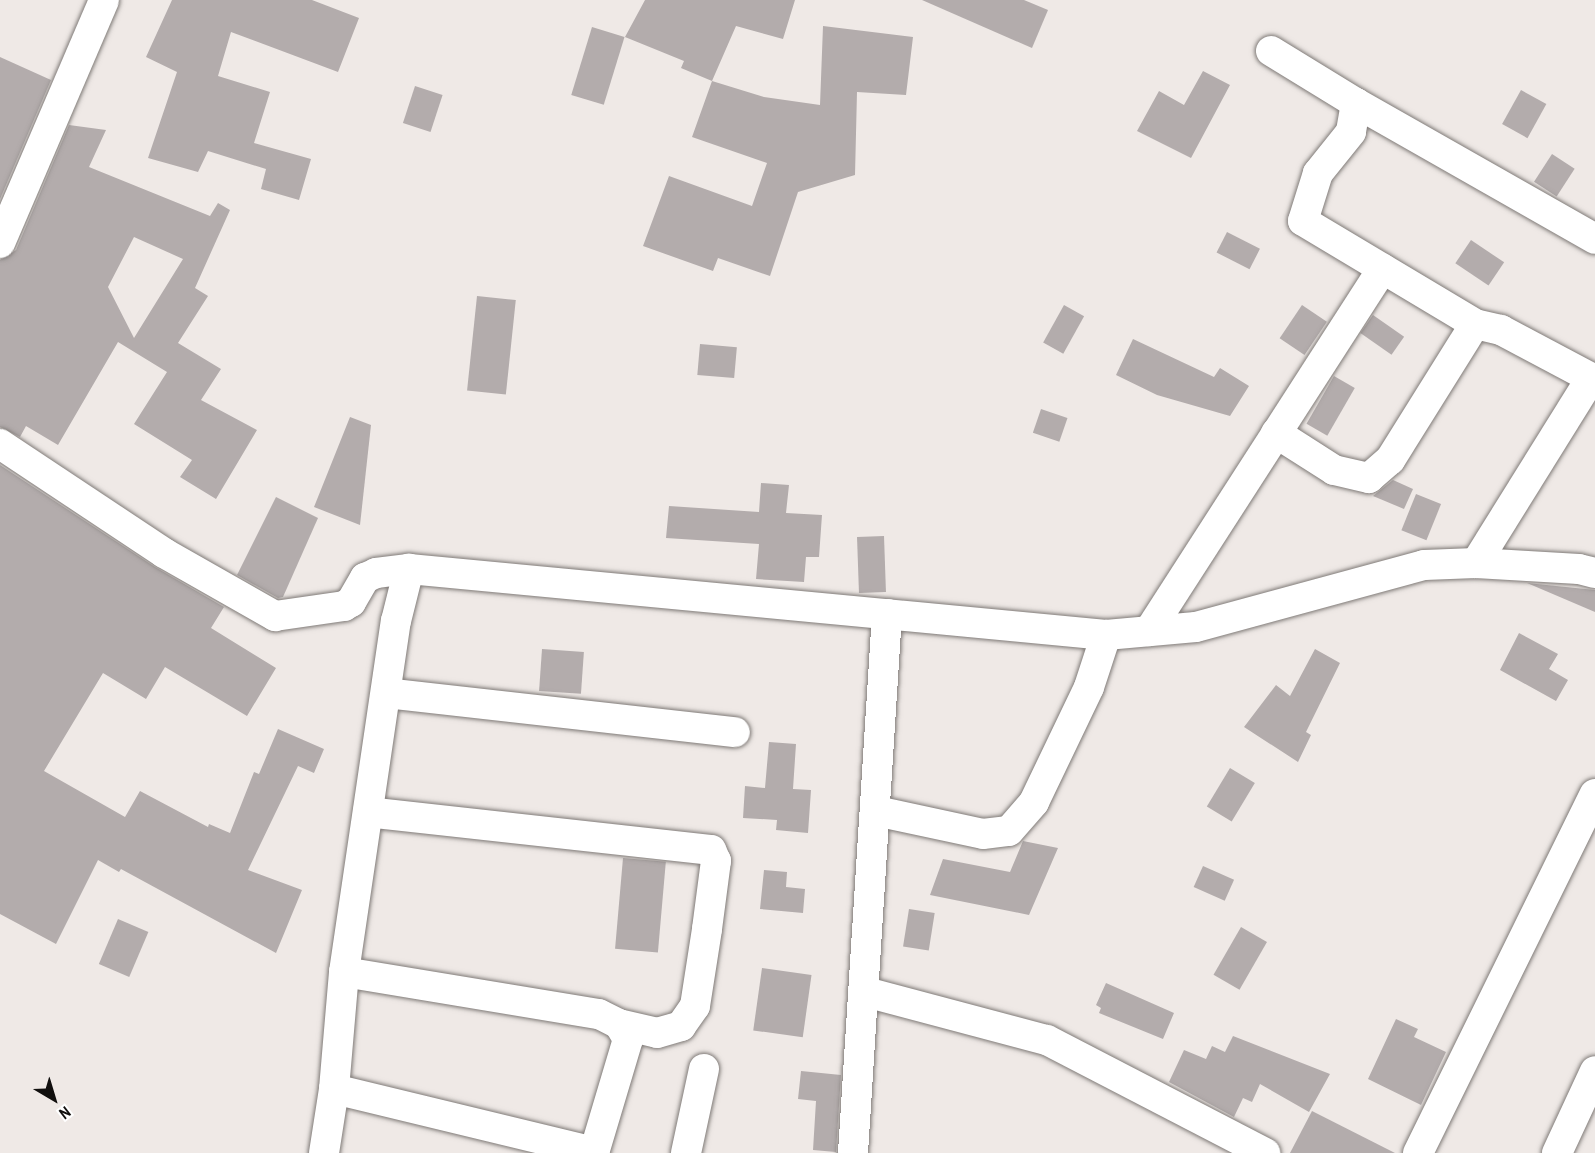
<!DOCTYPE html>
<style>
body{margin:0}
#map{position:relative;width:1595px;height:1153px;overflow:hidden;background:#efe9e6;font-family:"Archivo Narrow",sans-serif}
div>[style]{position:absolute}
.building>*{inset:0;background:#b3acac;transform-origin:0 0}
.roads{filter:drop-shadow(0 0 2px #7f7a77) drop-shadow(0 0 2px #7f7a77)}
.minor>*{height:30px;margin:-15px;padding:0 15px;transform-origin:15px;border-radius:15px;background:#fff}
span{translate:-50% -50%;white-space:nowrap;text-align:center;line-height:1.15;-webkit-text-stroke:6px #fff;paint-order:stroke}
.north{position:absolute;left:24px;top:1069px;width:60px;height:60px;-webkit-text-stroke:4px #fff;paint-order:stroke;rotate:142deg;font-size:16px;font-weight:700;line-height:24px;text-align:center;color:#110f0e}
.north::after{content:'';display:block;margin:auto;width:21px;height:27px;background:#110f0e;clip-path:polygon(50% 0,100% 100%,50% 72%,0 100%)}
</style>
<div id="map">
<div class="building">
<div style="clip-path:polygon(172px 0,312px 0,359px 18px,338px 72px,231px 32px,218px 76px,270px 92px,254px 143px,311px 159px,299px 200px,261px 189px,266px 169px,208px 151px,198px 172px,148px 158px,177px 72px,146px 57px)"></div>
<div style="clip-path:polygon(645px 0,795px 0,783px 39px,736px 26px,712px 81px,681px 68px,684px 61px,625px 37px)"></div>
<div style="clip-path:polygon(922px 0,1024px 0,1048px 10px,1032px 48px)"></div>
<div style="clip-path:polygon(823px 26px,913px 37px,906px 95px,857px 92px,855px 175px,798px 192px,770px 276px,718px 258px,713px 271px,643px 246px,669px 176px,752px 206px,767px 163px,692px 137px,712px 81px,764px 97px,820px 105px)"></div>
<div style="left:592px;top:27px;width:34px;height:71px;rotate:17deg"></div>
<div style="clip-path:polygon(0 57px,51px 80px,0 199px)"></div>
<div style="clip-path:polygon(1203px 71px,1230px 85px,1191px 158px,1137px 131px,1159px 91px,1184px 105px)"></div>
<div style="left:415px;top:86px;width:29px;height:39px;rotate:18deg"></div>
<div style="left:1521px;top:90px;width:29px;height:39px;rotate:29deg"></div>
<div style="clip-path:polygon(evenodd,69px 125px,106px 130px,89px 167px,210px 216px,218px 203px,230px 210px,195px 288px,208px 296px,178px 343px,221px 369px,201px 400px,257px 430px,216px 499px,180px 477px,192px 460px,134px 424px,167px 372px,118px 342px,58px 445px,26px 426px,20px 437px,0 427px,0 260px,16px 250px,69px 125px,134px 237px,183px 259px,134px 338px,108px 287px,134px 237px)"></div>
<div style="left:1552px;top:154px;width:27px;height:33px;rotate:33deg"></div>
<div style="left:1227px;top:232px;width:37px;height:23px;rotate:27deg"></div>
<div style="left:1471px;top:240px;width:40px;height:28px;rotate:34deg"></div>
<div style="left:477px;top:296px;width:39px;height:95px;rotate:6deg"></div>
<div style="left:1064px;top:305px;width:23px;height:43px;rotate:29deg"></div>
<div style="left:1302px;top:305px;width:30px;height:40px;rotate:34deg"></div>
<div style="left:1373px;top:315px;width:38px;height:22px;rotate:35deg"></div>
<div style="clip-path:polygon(1133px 339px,1214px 377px,1220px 368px,1249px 386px,1230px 416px,1157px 395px,1116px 375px)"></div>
<div style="left:700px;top:344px;width:37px;height:31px;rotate:5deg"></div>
<div style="left:1334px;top:376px;width:24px;height:55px;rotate:30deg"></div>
<div style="left:1041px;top:409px;width:28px;height:25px;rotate:19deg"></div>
<div style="clip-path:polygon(350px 417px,371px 425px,360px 525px,314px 507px)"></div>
<div style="clip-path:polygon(0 465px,155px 567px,224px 607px,211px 628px,276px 668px,247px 716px,165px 667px,146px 699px,103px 673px,44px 771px,125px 817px,140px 791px,208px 827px,209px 824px,230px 833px,254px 772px,259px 774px,278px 729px,324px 749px,314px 773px,298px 766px,248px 870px,302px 890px,276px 953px,121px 869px,119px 872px,98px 860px,56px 944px,0 914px)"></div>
<div style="clip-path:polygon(1393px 480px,1413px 489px,1404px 509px,1373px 496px)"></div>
<div style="clip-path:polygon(761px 483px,789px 485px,786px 513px,822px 515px,819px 557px,806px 557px,804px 582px,756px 579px,759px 544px,666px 538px,669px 506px,759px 512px)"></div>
<div style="left:1416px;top:494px;width:27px;height:39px;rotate:22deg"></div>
<div style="clip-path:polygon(276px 497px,318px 518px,283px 597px,278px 598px,237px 575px)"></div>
<div style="left:884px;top:536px;width:56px;height:27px;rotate:88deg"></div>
<div style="clip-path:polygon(1527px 583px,1595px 590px,1595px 612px)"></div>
<div style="clip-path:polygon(1519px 633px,1558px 654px,1549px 669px,1568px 680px,1556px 701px,1500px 670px)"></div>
<div style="left:542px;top:649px;width:42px;height:42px;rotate:4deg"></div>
<div style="clip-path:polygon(1315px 649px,1340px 663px,1306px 732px,1311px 735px,1298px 762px,1244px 727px,1276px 685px,1290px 696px)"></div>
<div style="clip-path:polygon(769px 742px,796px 744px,793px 789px,811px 790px,808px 833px,776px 830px,777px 820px,743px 818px,745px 786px,765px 788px)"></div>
<div style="left:1230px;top:768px;width:29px;height:45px;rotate:31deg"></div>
<div style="clip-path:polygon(1023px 841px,1058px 848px,1029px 915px,930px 895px,943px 859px,1010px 872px)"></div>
<div style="left:623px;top:858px;width:43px;height:91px;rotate:5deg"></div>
<div style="left:1203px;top:866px;width:34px;height:23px;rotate:24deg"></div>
<div style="clip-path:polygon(764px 870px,787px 872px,786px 887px,805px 889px,803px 913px,760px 909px)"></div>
<div style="left:909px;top:909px;width:26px;height:38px;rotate:9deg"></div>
<div style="left:118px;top:919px;width:33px;height:49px;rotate:23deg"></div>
<div style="left:1241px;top:927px;width:30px;height:55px;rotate:30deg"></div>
<div style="left:762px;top:968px;width:50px;height:63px;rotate:8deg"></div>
<div style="clip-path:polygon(1106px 983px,1174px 1013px,1163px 1039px,1099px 1013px,1101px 1008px,1096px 1005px)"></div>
<div style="clip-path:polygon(1396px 1019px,1418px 1029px,1414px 1037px,1446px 1052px,1421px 1105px,1368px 1079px)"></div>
<div style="clip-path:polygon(1233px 1036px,1330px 1074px,1309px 1112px,1260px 1084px,1252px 1102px,1243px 1098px,1234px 1117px,1169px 1082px,1184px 1050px,1206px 1059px,1212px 1046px,1225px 1052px)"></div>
<div style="clip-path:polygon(801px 1071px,841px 1075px,836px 1152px,813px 1150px,816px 1101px,798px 1099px)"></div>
<div style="clip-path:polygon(1312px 1111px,1395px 1153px,1290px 1153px)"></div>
</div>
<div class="roads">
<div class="minor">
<div style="left:1271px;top:51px;width:100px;rotate:31.5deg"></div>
<div style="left:1356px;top:103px;width:29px;rotate:100deg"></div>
<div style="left:1351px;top:132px;width:53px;rotate:128.8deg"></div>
<div style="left:1318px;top:173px;width:50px;rotate:107.4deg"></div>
<div style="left:1303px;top:221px;width:200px;rotate:30.9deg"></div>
<div style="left:1475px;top:324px;width:27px;rotate:13deg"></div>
<div style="left:1501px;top:330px;width:106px;rotate:28deg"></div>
<div style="left:1356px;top:103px;width:275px;rotate:29.6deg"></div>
<div style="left:0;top:243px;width:264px;rotate:-66.8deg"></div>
<div style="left:1276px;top:433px;width:69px;rotate:32.5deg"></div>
<div style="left:1334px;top:470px;width:36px;rotate:13deg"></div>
<div style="left:1369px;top:478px;width:28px;rotate:-41deg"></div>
<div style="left:1390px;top:460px;width:160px;rotate:-58deg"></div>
<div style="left:0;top:444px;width:197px;rotate:33.6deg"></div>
<div style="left:164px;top:553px;width:128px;rotate:29.6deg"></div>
<div style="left:275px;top:616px;width:70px;rotate:-8.2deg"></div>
<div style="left:344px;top:606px;width:8px;rotate:-30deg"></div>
<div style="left:351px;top:602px;width:28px;rotate:-60deg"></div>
<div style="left:365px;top:578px;width:12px;rotate:-24deg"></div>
<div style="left:376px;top:573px;width:33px;rotate:-7deg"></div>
<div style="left:409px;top:569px;width:700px;rotate:5.41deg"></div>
<div style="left:1106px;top:635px;width:90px;rotate:-5.1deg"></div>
<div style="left:1196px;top:627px;width:236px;rotate:-15.2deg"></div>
<div style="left:1424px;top:565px;width:52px;rotate:-2.2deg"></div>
<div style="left:1476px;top:563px;width:103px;rotate:3.3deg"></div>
<div style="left:1579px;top:569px;width:16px;rotate:14deg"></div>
<div style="left:1476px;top:563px;width:218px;rotate:-58.1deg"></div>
<div style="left:1149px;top:631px;width:431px;rotate:-57.2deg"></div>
<div style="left:386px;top:693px;width:351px;rotate:6.4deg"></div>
<div style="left:876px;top:811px;width:109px;rotate:12.1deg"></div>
<div style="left:983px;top:834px;width:26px;rotate:-7deg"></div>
<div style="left:1009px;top:831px;width:38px;rotate:-49deg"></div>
<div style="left:1034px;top:802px;width:127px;rotate:-64.4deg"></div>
<div style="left:1089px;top:687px;width:55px;rotate:-71.9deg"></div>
<div style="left:344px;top:972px;width:258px;rotate:9.4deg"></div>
<div style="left:599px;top:1014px;width:22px;rotate:27deg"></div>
<div style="left:619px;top:1024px;width:39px;rotate:13deg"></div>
<div style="left:657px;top:1033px;width:25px;rotate:-16deg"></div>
<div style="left:681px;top:1026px;width:24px;rotate:-55deg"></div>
<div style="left:695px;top:1006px;width:78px;rotate:-81.1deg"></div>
<div style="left:707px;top:929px;width:69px;rotate:-82.5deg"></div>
<div style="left:716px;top:861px;width:12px;rotate:-114deg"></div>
<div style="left:711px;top:850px;width:345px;rotate:-173.7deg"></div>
<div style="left:866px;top:992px;width:187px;rotate:14.9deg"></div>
<div style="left:1047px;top:1040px;width:246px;rotate:27.4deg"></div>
<div style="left:334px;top:1089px;width:268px;rotate:13.6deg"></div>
<div style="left:324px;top:1153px;width:65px;rotate:-81.1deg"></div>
<div style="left:334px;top:1089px;width:117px;rotate:-85.1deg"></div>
<div style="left:344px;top:972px;width:355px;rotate:-81.6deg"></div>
<div style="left:396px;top:621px;width:54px;rotate:-76deg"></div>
<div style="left:594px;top:1153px;width:119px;rotate:-73.4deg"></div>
<div style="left:628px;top:1039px;width:17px;rotate:-121deg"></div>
<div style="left:686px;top:1153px;width:86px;rotate:-77.9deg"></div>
<div style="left:853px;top:1153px;width:540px;rotate:-86.39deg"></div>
<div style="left:1418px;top:1153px;width:400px;rotate:-63.8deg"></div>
<div style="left:1557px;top:1153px;width:90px;rotate:-65.1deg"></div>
</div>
</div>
<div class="north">N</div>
</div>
